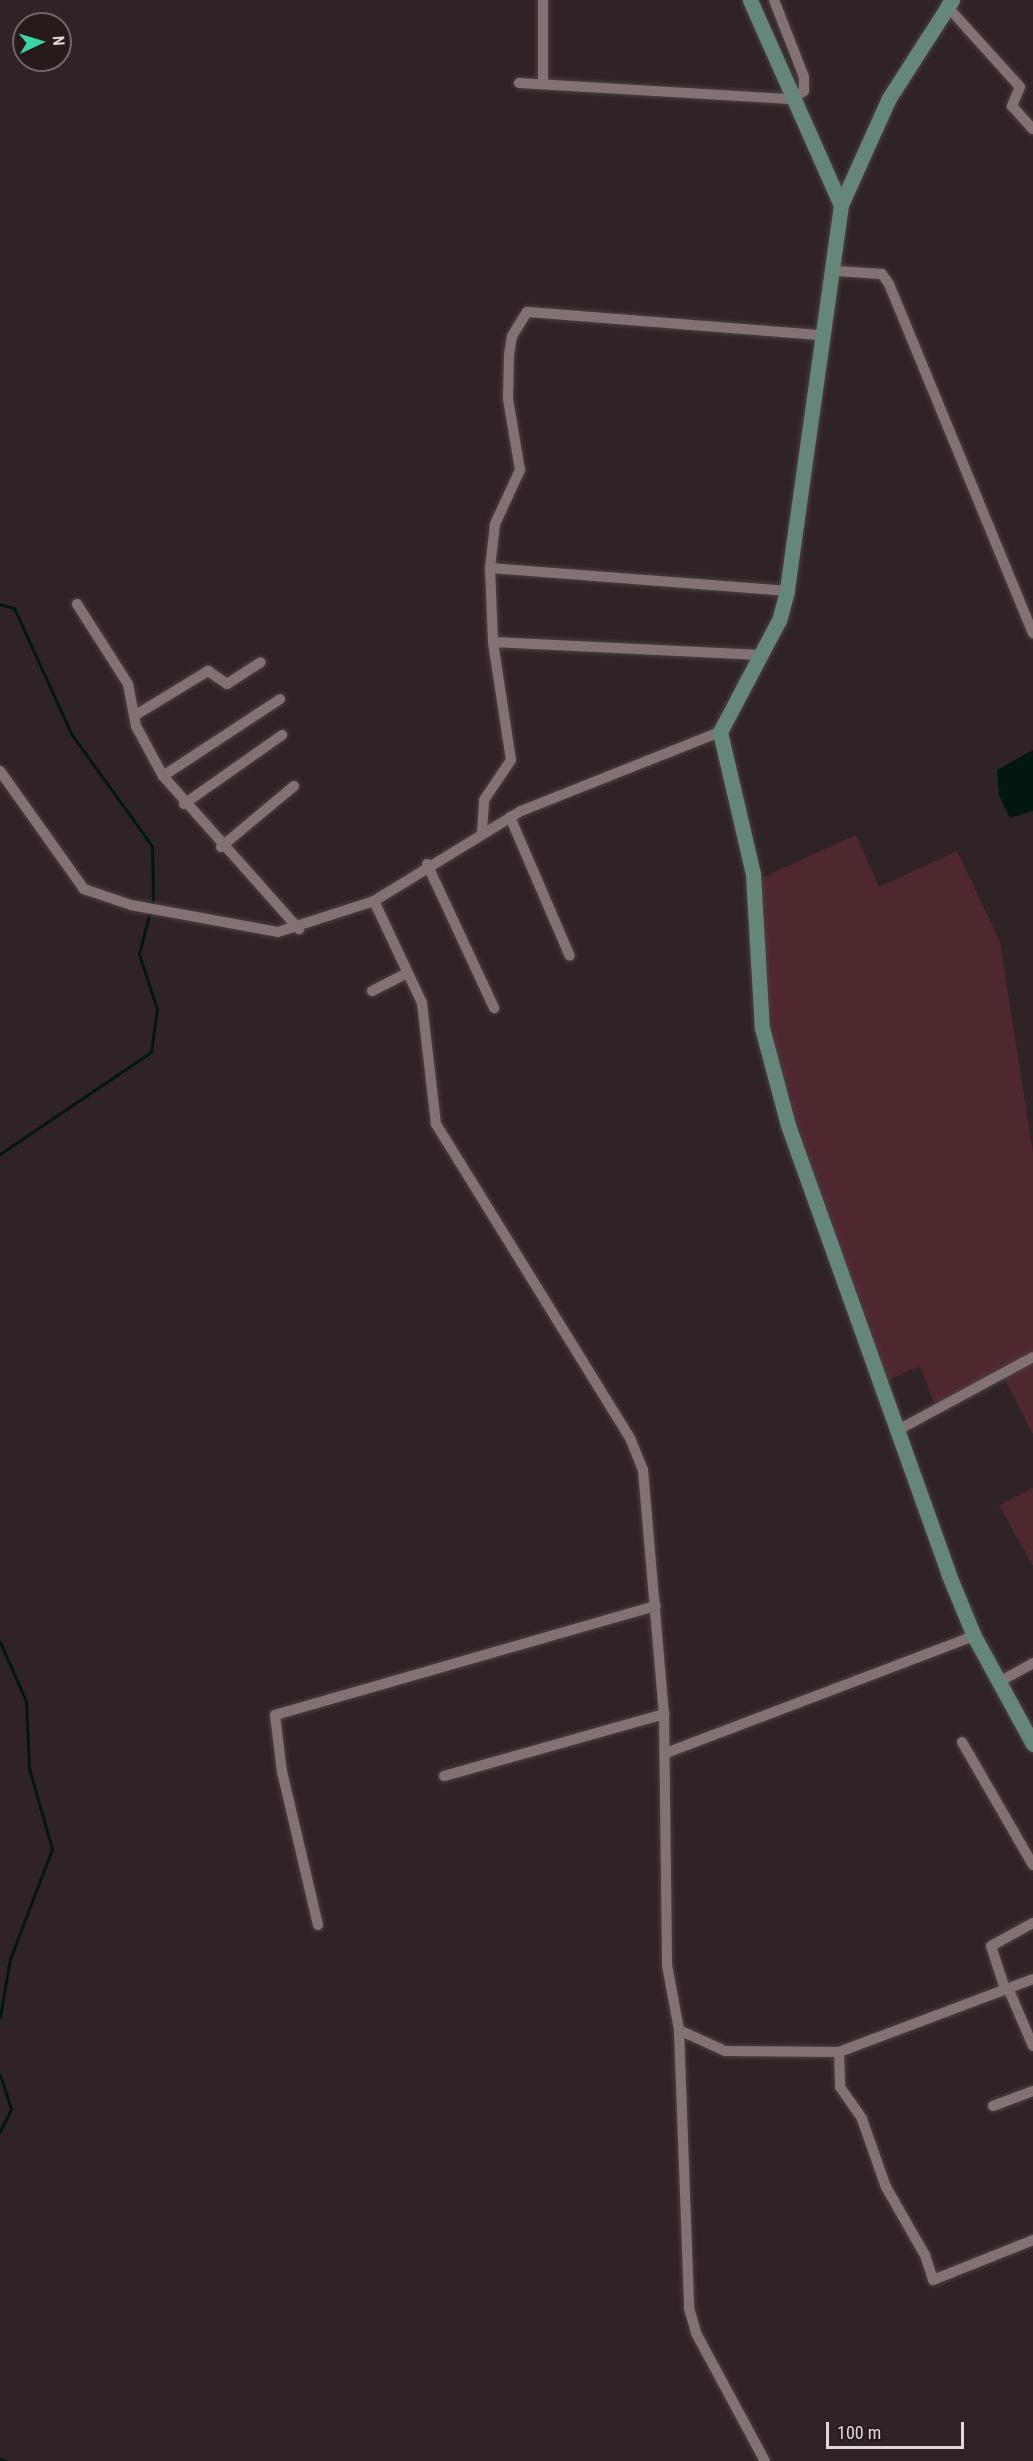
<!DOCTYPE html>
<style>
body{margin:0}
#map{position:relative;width:1033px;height:2461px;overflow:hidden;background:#302325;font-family:"Roboto Condensed",sans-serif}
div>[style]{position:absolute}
.green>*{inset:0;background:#4f282e}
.water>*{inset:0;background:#02170f}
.stream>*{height:3px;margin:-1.5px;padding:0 1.5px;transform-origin:1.5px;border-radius:1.5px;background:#02170f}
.roads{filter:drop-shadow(0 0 2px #4c4143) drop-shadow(0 0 2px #4c4143)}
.street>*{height:10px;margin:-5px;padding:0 5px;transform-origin:5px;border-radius:5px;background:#827274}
.secondary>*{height:15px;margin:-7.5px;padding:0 7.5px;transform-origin:7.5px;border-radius:7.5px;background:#66867b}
span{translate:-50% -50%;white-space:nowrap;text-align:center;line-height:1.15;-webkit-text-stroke:4.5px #261a1b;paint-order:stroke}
.north{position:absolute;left:12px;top:12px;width:60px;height:60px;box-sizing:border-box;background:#261a1b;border:2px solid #716667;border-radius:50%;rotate:86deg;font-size:16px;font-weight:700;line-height:24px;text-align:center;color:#e1d8d9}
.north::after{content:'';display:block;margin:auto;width:21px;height:27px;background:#3bd4a4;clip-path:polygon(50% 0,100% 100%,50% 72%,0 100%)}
.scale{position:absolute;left:826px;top:2422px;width:138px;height:27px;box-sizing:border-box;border:3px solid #e1d8d9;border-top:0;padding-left:8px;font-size:18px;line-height:21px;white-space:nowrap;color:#e1d8d9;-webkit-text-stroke:4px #261a1b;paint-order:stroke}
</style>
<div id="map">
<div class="green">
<div style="clip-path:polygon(856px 835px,879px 887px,957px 851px,1000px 942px,1033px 1153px,1033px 1351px,935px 1405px,920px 1366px,886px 1381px,771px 1048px,759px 879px)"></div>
<div style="clip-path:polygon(1033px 1361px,1033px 1434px,1004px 1378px)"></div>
<div style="clip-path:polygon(1033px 1488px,1033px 1566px,999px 1505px)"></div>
</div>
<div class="water">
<div style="clip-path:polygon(1033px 750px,1033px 811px,1010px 818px,999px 796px,997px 770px)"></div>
</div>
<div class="stream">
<div style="left:0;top:604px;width:15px;rotate:16deg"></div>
<div style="left:14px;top:608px;width:140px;rotate:65.5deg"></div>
<div style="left:72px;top:735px;width:137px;rotate:54.2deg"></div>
<div style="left:152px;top:846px;width:53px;rotate:88.9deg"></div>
<div style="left:153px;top:899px;width:57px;rotate:104.3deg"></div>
<div style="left:139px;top:954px;width:58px;rotate:71.9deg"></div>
<div style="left:157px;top:1009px;width:43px;rotate:97.9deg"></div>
<div style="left:151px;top:1052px;width:182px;rotate:146deg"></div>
<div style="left:0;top:1642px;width:64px;rotate:66.2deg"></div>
<div style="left:26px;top:1701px;width:67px;rotate:87.4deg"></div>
<div style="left:29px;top:1768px;width:84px;rotate:74.1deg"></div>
<div style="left:52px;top:1849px;width:118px;rotate:110.9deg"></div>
<div style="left:10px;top:1959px;width:59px;rotate:99.8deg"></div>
<div style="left:0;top:2075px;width:36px;rotate:72deg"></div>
<div style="left:11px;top:2109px;width:25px;rotate:116deg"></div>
<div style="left:0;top:2459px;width:6px;rotate:18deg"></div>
</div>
<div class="roads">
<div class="street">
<div style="left:946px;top:5px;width:110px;rotate:47.9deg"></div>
<div style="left:1020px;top:87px;width:21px;rotate:113deg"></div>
<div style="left:1012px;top:106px;width:31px;rotate:48deg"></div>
<div style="left:519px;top:83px;width:272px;rotate:3.4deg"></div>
<div style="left:791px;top:99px;width:15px;rotate:-32deg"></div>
<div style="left:804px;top:91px;width:14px;rotate:-90deg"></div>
<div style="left:804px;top:77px;width:83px;rotate:-111.3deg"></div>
<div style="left:543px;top:84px;width:84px;rotate:-90deg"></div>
<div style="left:836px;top:271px;width:46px;rotate:3.7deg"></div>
<div style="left:882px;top:274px;width:12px;rotate:55deg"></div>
<div style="left:889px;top:284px;width:378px;rotate:67.6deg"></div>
<div style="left:490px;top:568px;width:298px;rotate:4.4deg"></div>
<div style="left:77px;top:604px;width:95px;rotate:57.5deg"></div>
<div style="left:128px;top:684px;width:43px;rotate:79.2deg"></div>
<div style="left:136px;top:726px;width:57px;rotate:61.6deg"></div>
<div style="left:163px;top:776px;width:205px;rotate:48.4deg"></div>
<div style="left:493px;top:642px;width:74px;rotate:-92.3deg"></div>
<div style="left:490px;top:568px;width:44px;rotate:-83.5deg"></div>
<div style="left:495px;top:524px;width:60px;rotate:-65.2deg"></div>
<div style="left:520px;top:470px;width:72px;rotate:-99.6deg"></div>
<div style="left:508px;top:399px;width:44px;rotate:-88.7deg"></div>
<div style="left:509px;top:355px;width:19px;rotate:-81deg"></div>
<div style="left:512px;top:336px;width:28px;rotate:-58deg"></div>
<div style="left:527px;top:312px;width:294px;rotate:4.5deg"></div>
<div style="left:134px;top:716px;width:87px;rotate:-31.3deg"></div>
<div style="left:208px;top:671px;width:23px;rotate:34deg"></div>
<div style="left:227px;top:684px;width:40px;rotate:-32.9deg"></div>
<div style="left:0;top:771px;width:145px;rotate:54.6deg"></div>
<div style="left:84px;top:889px;width:50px;rotate:18.8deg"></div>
<div style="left:131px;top:905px;width:149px;rotate:10.4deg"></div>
<div style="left:278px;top:932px;width:101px;rotate:-17.9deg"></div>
<div style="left:374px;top:901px;width:172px;rotate:-31.5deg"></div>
<div style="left:521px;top:811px;width:214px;rotate:-21.7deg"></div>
<div style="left:163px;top:776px;width:140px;rotate:-33.3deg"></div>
<div style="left:184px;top:804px;width:120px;rotate:-35.1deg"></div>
<div style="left:510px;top:817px;width:151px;rotate:66.7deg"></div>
<div style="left:482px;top:832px;width:32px;rotate:-86deg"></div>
<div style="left:484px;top:800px;width:48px;rotate:-56deg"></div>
<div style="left:511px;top:760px;width:119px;rotate:-98.7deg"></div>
<div style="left:493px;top:642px;width:268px;rotate:2.8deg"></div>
<div style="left:221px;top:847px;width:95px;rotate:-39.9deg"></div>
<div style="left:427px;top:864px;width:159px;rotate:65deg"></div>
<div style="left:374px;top:901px;width:113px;rotate:64.8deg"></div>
<div style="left:422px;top:1003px;width:122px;rotate:83.4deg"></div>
<div style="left:436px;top:1124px;width:369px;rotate:58.3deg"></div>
<div style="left:630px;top:1438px;width:35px;rotate:68deg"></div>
<div style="left:643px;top:1470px;width:245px;rotate:85.1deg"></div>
<div style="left:664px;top:1714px;width:251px;rotate:89.3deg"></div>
<div style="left:667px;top:1965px;width:66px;rotate:79.5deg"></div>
<div style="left:679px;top:2030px;width:278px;rotate:87.9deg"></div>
<div style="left:689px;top:2308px;width:26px;rotate:74deg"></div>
<div style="left:696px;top:2333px;width:145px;rotate:61.7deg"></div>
<div style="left:372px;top:991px;width:39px;rotate:-27deg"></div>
<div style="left:898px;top:1430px;width:153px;rotate:-28.4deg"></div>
<div style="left:999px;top:1682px;width:39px;rotate:-29deg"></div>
<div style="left:962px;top:1742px;width:142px;rotate:60deg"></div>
<div style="left:666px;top:1753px;width:329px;rotate:-20.8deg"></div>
<div style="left:444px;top:1776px;width:229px;rotate:-15.7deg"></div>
<div style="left:318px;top:1925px;width:157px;rotate:-103.2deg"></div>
<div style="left:282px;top:1772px;width:57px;rotate:-97deg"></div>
<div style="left:275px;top:1715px;width:396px;rotate:-16deg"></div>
<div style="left:1008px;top:1988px;width:63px;rotate:66.7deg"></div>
<div style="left:1005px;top:1989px;width:45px;rotate:-108deg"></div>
<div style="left:991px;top:1946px;width:48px;rotate:-28.7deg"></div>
<div style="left:679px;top:2030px;width:51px;rotate:24.5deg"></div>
<div style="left:725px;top:2051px;width:114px;rotate:0.5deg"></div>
<div style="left:839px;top:2052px;width:207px;rotate:-20.6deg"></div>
<div style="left:839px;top:2052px;width:35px;rotate:88deg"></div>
<div style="left:840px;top:2087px;width:39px;rotate:55deg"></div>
<div style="left:862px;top:2119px;width:72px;rotate:70.6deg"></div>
<div style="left:886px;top:2187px;width:78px;rotate:60.2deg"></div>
<div style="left:925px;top:2255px;width:26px;rotate:72deg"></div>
<div style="left:933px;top:2280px;width:108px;rotate:-21.8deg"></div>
<div style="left:993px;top:2106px;width:43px;rotate:-20.6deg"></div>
</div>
<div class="secondary">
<div style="left:750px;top:0;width:224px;rotate:66.1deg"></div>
<div style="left:952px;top:0;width:117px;rotate:122.7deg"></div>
<div style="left:889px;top:98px;width:117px;rotate:114.2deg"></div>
<div style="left:841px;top:205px;width:390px;rotate:98deg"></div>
<div style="left:787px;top:591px;width:30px;rotate:105deg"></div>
<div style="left:779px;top:620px;width:127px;rotate:117.8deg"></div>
<div style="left:720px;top:732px;width:146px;rotate:76.9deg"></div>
<div style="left:753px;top:874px;width:154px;rotate:86.7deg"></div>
<div style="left:762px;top:1028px;width:100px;rotate:75deg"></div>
<div style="left:788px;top:1125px;width:476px;rotate:70.3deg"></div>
<div style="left:948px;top:1573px;width:68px;rotate:67.6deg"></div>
<div style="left:974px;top:1636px;width:123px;rotate:61.4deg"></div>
</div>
</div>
<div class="north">N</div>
<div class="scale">100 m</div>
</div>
